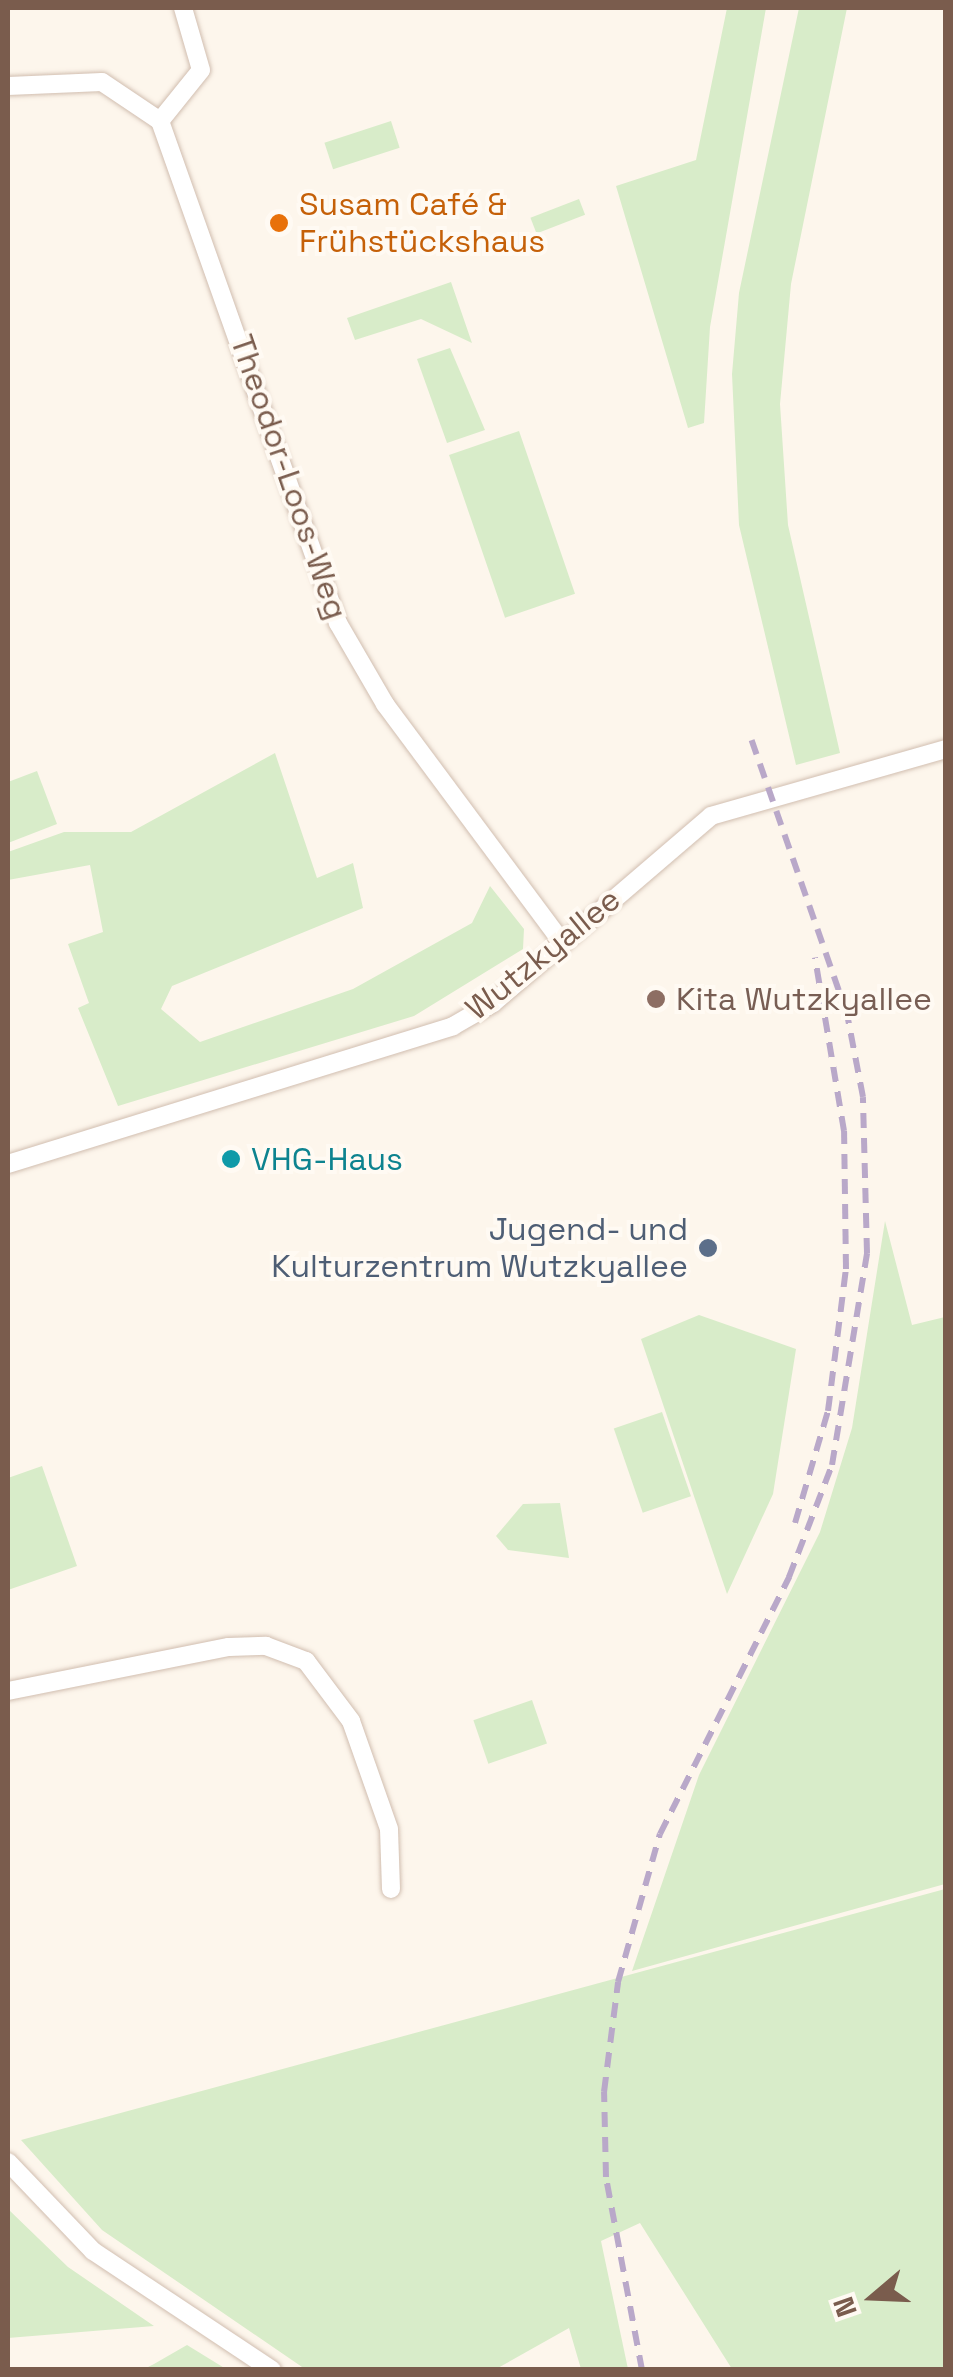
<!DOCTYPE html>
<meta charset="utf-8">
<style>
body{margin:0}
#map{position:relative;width:953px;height:2377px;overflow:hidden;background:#fdf6ec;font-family:"Space Grotesk",sans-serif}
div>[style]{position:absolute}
.green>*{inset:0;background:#d8ecc9;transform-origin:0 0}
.roads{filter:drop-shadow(0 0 2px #d1beb0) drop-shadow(0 0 2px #d1beb0)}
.minor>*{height:18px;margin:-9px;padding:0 9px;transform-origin:9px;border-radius:9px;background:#fff}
.rail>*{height:6px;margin-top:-3px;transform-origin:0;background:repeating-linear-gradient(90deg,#b9a8c9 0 15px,transparent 0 25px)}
.dots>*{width:28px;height:28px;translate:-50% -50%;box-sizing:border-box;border:5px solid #fffaf3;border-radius:50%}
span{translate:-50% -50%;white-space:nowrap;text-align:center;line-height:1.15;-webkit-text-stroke:8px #fffaf3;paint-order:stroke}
.food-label{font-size:32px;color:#c56008}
.left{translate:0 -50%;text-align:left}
.street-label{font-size:32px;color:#7a5c4d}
.education-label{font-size:32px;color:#785e54}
.culture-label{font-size:32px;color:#0d838f}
.service-label{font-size:32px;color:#4e5e75}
.right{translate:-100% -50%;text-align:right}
.frame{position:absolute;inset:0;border:10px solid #7a5c4d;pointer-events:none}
.north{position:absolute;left:823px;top:2247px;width:100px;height:100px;-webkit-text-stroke:8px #fffaf3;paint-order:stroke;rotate:251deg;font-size:28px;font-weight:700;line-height:40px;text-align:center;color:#7a5c4d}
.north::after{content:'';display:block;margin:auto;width:35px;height:45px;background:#7a5c4d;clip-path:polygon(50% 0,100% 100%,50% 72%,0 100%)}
</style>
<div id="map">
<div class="green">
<div style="clip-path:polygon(727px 8px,766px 8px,710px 327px,704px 423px,688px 428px,616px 186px,696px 160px)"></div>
<div style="clip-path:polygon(799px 8px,847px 8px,791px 284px,780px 404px,788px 525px,840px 753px,796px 765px,739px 525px,732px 374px,739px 293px)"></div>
<div style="left:391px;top:121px;width:28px;height:70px;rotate:72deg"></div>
<div style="left:579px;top:199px;width:17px;height:52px;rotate:69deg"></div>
<div style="clip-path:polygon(451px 282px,472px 343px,421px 319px,355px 340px,347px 318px)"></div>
<div style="clip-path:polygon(450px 348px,485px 430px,447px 443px,417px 359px)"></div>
<div style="left:519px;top:431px;width:172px;height:74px;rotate:71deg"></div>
<div style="clip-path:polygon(275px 753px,317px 878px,353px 863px,363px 908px,172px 986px,161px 1009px,200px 1042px,353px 989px,472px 923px,490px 886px,524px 929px,523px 949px,414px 1016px,118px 1106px,78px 1008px,89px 1003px,68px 944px,103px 932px,90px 865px,8px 880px,8px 852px,64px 832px,131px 832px)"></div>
<div style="clip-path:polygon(37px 771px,57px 824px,8px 843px,8px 782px)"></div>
<div style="clip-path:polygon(885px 1221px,912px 1325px,945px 1317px,945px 1884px,632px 1971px,699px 1775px,820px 1532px,852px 1428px)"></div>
<div style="clip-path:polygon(699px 1315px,796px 1349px,773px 1494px,727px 1594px,641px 1339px)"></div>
<div style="left:662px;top:1412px;width:89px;height:51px;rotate:71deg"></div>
<div style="clip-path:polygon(42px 1466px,77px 1566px,8px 1590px,8px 1478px)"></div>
<div style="clip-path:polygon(560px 1503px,569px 1558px,508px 1550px,496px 1536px,523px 1504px)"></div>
<div style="left:532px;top:1700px;width:46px;height:62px;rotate:71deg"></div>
<div style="clip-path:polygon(945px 1889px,945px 2369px,732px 2369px,640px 2223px,601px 2241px,628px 2369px,581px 2369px,569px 2328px,496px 2369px,305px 2369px,102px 2230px,21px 2140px)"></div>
<div style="clip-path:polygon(8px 2209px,68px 2267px,154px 2326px,8px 2338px)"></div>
<div style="clip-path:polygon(187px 2345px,226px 2369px,144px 2369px,154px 2364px)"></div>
</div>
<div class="roads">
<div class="minor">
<div style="left:8px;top:86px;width:94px;rotate:-2.4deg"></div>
<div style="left:102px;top:82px;width:70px;rotate:33.9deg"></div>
<div style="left:160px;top:121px;width:533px;rotate:70.48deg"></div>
<div style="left:338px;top:623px;width:94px;rotate:59.9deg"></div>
<div style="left:385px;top:704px;width:297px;rotate:53.4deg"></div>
<div style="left:160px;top:121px;width:65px;rotate:-51.2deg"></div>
<div style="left:201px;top:70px;width:65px;rotate:-106.2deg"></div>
<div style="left:8px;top:1164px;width:466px;rotate:-17.2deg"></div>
<div style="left:453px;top:1026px;width:46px;rotate:-29.9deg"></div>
<div style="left:493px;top:1003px;width:287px;rotate:-40.6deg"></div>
<div style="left:711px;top:816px;width:244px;rotate:-15.9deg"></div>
<div style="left:8px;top:1691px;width:225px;rotate:-11.3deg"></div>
<div style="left:229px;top:1647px;width:37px;rotate:-2deg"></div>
<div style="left:266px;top:1646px;width:43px;rotate:20.6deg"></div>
<div style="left:306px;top:1661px;width:75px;rotate:53.1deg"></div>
<div style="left:351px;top:1721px;width:114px;rotate:70.6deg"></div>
<div style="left:389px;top:1829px;width:60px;rotate:88.1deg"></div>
<div style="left:8px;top:2162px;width:123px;rotate:46.3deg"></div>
<div style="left:93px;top:2251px;width:215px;rotate:33.6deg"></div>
</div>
</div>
<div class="rail">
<div style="left:795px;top:1523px;width:117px;rotate:-73.6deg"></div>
<div style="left:828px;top:1411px;width:143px;rotate:-82.8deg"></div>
<div style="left:846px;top:1269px;width:138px;rotate:-90.8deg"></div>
<div style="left:844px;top:1131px;width:176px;rotate:-99.5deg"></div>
<div style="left:642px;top:2370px;width:196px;rotate:-100.6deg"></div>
<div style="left:606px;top:2177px;width:85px;rotate:-91.3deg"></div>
<div style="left:604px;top:2092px;width:111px;rotate:-82.7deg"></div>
<div style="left:618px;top:1982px;width:154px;rotate:-74.2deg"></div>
<div style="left:660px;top:1834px;width:288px;rotate:-63.3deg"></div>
<div style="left:789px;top:1577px;width:120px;rotate:-69deg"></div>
<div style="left:832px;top:1465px;width:215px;rotate:-80.6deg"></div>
<div style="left:867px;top:1253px;width:156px;rotate:-91.5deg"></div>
<div style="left:863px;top:1097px;width:85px;rotate:-100.9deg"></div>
<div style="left:847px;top:1014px;width:291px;rotate:-109.2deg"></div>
</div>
<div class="dots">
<div style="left:279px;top:223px;background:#e8710a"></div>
<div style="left:656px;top:999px;background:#8d6e63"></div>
<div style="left:231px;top:1159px;background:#0f9aa8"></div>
<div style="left:708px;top:1248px;background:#5c6f8a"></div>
</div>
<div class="food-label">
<span class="left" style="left:299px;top:223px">Susam Café &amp;<br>Frühstückshaus</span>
</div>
<div class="street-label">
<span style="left:289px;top:477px;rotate:71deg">Theodor-Loos-Weg</span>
<span style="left:543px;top:954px;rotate:-39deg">Wutzkyallee</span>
</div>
<div class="education-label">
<span class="left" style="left:676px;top:999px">Kita Wutzkyallee</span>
</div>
<div class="culture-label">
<span class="left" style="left:251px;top:1159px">VHG-Haus</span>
</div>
<div class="service-label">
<span class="right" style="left:688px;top:1248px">Jugend- und<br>Kulturzentrum Wutzkyallee</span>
</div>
<div class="frame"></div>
<div class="north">N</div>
</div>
